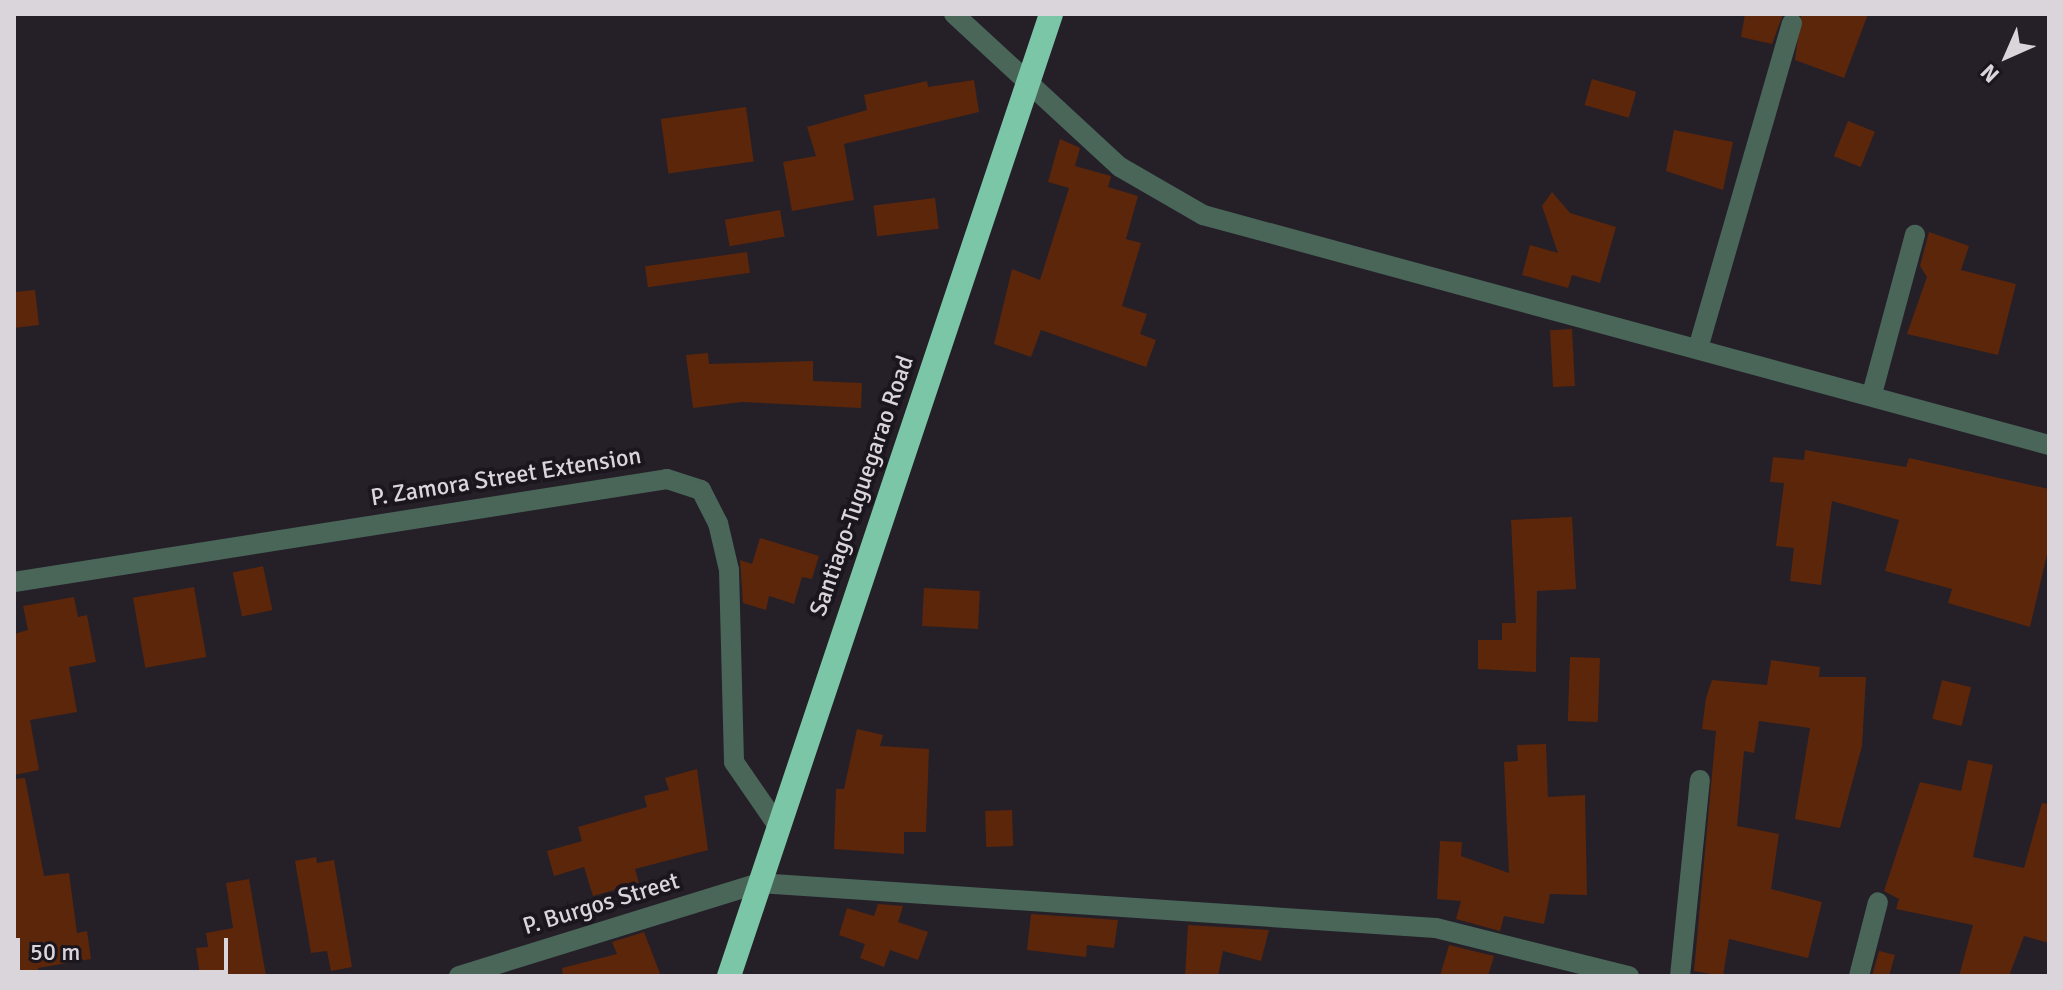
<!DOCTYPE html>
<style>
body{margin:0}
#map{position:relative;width:2063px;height:990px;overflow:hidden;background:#251f28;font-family:Signika,sans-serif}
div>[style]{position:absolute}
.building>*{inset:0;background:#5c260a;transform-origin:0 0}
.minor>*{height:20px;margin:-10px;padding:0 10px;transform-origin:10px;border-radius:10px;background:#496659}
.highway>*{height:24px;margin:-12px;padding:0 12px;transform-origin:12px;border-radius:12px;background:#7ac6a6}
span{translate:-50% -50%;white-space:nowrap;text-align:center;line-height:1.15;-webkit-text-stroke:8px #1b161e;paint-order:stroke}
.street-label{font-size:24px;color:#d9d5db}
.frame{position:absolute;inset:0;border:16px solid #d9d5db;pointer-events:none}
.north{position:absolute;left:1967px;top:16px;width:80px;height:80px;-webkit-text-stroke:6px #1b161e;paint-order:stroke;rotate:225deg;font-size:22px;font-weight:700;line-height:32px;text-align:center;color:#d9d5db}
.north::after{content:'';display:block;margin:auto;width:28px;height:36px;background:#d9d5db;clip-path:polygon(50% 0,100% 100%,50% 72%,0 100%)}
.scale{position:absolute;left:16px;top:938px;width:212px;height:36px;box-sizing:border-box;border:4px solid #d9d5db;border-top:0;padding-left:10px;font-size:24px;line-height:28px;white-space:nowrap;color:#d9d5db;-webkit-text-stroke:6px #1b161e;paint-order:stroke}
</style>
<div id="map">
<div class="building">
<div style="clip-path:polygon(1745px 14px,1783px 14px,1772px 44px,1741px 37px)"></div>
<div style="clip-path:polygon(1801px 14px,1868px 14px,1844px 78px,1795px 60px)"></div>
<div style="left:1592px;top:79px;width:46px;height:27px;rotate:16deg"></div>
<div style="clip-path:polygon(974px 80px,979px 112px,844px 144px,854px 200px,792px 211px,783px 162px,816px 156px,807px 127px,867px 110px,864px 95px,927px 81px,928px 87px)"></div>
<div style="left:746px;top:107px;width:55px;height:86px;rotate:82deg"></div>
<div style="left:1848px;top:121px;width:29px;height:38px;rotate:22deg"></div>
<div style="clip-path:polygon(1674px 130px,1733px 142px,1723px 190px,1666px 171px)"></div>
<div style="clip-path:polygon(1060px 139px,1080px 148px,1075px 166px,1111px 176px,1108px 187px,1138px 196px,1126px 239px,1141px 243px,1122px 306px,1147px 314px,1140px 334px,1156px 340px,1146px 367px,1041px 330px,1031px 357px,994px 344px,1012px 269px,1040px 280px,1069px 188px,1048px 182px)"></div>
<div style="clip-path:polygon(1552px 192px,1570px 213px,1616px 227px,1600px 283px,1572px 275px,1568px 288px,1522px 275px,1530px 245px,1558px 253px,1542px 206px)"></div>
<div style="left:935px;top:198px;width:31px;height:62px;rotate:83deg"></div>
<div style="left:780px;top:210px;width:27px;height:56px;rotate:80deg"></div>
<div style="clip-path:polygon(1929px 232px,1969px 246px,1961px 270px,2016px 284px,1998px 355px,1907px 334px,1927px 277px,1920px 266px)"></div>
<div style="left:747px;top:252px;width:21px;height:103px;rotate:82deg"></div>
<div style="clip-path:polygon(35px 290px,39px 325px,14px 328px,14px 292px)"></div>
<div style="left:1572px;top:329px;width:57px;height:22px;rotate:87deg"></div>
<div style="clip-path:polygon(708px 353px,709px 364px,813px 361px,813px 381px,862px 383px,861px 408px,742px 402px,693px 408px,686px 355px)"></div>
<div style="clip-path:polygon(1805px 450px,1906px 467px,1909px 458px,2049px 489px,2049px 546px,2030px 627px,1948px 603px,1952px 589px,1885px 571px,1899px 520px,1832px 501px,1821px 585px,1790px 581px,1794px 548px,1776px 546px,1784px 483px,1770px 482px,1773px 457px,1804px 460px)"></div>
<div style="clip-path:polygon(1572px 517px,1576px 589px,1537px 591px,1536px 672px,1478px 669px,1478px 640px,1502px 640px,1502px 623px,1516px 623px,1511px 520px)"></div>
<div style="clip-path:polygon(760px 538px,819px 556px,812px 579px,802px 577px,794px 604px,769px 596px,766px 610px,743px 603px,740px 560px,752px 564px)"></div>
<div style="left:263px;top:566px;width:45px;height:31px;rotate:78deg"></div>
<div style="left:194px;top:587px;width:71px;height:62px;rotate:80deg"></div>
<div style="left:924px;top:588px;width:56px;height:38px;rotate:3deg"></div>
<div style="clip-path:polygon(74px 597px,78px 617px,87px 615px,96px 662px,69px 667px,77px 712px,30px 720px,39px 770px,14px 775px,14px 634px,28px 630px,23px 606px)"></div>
<div style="left:1570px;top:657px;width:30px;height:64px;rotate:2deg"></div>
<div style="clip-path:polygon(1771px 660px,1820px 667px,1819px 677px,1866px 677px,1862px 746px,1840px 828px,1795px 819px,1810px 728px,1759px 721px,1754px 753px,1744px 751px,1737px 826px,1779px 834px,1771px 889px,1822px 902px,1808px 958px,1729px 939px,1723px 976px,1694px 971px,1716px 731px,1702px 729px,1706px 698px,1712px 680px,1767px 685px)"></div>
<div style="left:1942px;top:680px;width:30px;height:40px;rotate:14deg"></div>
<div style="clip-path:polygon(857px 729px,883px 735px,880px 746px,929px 749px,926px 832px,904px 832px,904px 854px,834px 849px,836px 789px,844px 789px)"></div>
<div style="clip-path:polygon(1546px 744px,1548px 797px,1585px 795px,1587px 895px,1550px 894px,1544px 924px,1504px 916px,1500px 931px,1456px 919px,1461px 901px,1437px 899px,1440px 841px,1462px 842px,1461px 856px,1509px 873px,1504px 762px,1518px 761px,1517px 745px)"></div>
<div style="clip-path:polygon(1968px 760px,1993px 765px,1973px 857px,2024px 868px,2042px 803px,2049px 804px,2049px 943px,2024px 936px,2009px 976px,1959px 976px,1973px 925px,1896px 909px,1899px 899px,1884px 891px,1920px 782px,1961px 791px)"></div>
<div style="clip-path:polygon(697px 769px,708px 850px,635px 869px,639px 883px,593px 896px,584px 867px,554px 876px,547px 851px,582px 841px,578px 827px,647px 807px,644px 796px,669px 790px,665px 778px)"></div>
<div style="clip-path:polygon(25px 778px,44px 876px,69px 873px,77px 933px,87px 931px,91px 959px,38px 968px,39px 976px,14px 976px,14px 779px)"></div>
<div style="left:1012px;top:810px;width:36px;height:27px;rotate:88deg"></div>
<div style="clip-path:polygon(316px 857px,317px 863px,334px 860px,352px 967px,331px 971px,327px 951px,311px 953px,295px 861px)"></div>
<div style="clip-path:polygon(249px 879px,266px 976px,200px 976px,196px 948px,208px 947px,206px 933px,233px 928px,226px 883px)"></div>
<div style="clip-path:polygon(878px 904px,903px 906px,898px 922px,928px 932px,918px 960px,890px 950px,884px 967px,860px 958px,865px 944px,839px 935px,847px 908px,874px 916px)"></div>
<div style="clip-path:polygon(1031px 914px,1118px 920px,1114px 948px,1087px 945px,1086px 957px,1027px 950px)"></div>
<div style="clip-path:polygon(1188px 925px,1269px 930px,1261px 961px,1223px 951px,1218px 976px,1185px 976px)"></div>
<div style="clip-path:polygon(644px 932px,661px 976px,563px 976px,562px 968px,617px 954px,612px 942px)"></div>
<div style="clip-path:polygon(1449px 945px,1494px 956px,1488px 976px,1440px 976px)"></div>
<div style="clip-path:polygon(1879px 951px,1895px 955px,1889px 976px,1872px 976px)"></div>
</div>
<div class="minor">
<div style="left:954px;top:14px;width:226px;rotate:42.7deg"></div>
<div style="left:1120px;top:167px;width:96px;rotate:30deg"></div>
<div style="left:1203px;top:215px;width:877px;rotate:15.21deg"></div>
<div style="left:1699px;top:345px;width:335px;rotate:-73.9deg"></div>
<div style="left:1872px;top:394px;width:165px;rotate:-74.9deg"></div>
<div style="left:14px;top:582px;width:661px;rotate:-8.96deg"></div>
<div style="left:667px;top:479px;width:36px;rotate:18deg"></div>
<div style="left:701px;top:490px;width:37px;rotate:63deg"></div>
<div style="left:718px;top:523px;width:48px;rotate:76.8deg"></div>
<div style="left:729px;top:570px;width:192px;rotate:88.5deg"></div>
<div style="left:734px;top:762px;width:78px;rotate:55.5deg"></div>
<div style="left:459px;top:976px;width:314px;rotate:-17.2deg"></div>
<div style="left:759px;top:883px;width:678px;rotate:3.8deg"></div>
<div style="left:1436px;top:928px;width:199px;rotate:14deg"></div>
<div style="left:1680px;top:976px;width:197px;rotate:-84.2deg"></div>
<div style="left:1859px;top:976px;width:76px;rotate:-75.6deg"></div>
</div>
<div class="highway">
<div style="left:729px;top:976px;width:1014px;rotate:-71.49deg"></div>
</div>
<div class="street-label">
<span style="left:506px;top:477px;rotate:-9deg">P. Zamora Street Extension</span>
<span style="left:862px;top:486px;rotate:-71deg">Santiago-Tuguegarao Road</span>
<span style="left:601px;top:904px;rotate:-17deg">P. Burgos Street</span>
</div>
<div class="frame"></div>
<div class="north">N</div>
<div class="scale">50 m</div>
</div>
